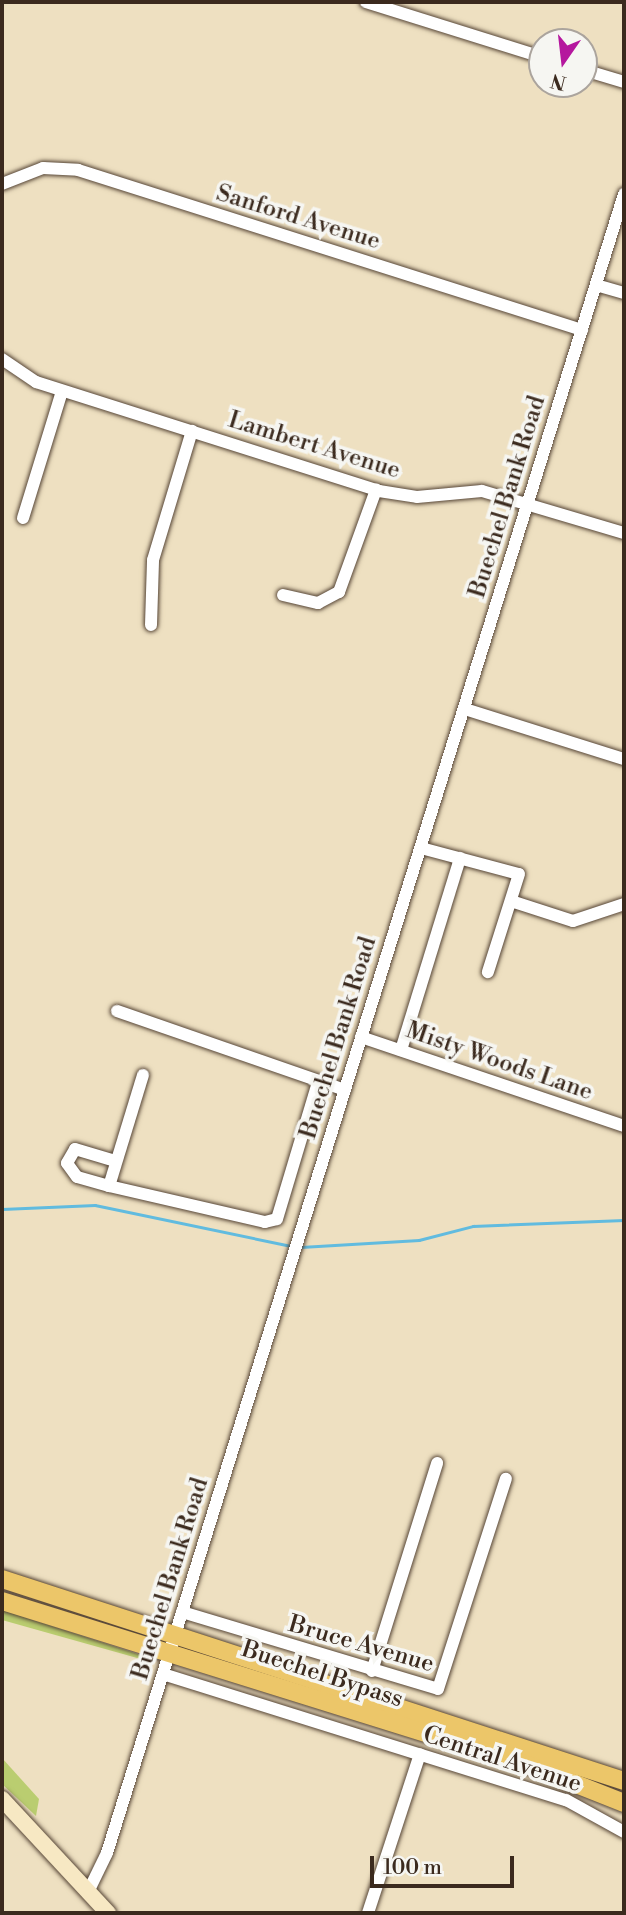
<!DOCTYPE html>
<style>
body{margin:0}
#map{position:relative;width:626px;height:1915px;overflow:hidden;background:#eee0c1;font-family:"Libre Bodoni",serif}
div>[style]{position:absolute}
.green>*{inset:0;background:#bacd70}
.stream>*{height:2.5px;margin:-1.25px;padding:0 1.25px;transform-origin:1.25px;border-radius:1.25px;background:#61bbdf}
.roads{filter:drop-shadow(0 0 2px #564536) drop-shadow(0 0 2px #564536)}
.minor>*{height:12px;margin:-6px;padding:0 6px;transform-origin:6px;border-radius:6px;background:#fff}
.secondary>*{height:16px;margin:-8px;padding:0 8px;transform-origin:8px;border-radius:8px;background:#f7e8c3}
.primary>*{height:18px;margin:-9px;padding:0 9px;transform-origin:9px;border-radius:9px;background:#ecc669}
span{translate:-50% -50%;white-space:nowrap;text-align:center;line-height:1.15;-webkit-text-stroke:7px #f6f6f2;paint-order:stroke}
.street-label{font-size:24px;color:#3b2a1e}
.frame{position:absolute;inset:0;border:4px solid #3b2a1e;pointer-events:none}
.north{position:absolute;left:528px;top:28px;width:70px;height:70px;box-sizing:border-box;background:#f6f6f2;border:2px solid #aba49d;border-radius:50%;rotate:194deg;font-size:19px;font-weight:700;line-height:28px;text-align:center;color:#3b2a1e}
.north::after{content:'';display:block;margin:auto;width:24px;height:32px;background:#b5179e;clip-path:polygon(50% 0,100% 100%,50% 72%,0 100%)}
.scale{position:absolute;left:370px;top:1856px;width:144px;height:32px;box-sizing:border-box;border:4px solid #3b2a1e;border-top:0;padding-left:9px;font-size:21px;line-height:24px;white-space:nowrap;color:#3b2a1e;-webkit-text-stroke:5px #f6f6f2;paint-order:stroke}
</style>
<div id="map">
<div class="green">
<div style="clip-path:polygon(2px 1610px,150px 1658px,155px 1663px,2px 1620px)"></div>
<div style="clip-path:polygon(2px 1758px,39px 1799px,36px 1816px,2px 1784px)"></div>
</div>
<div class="stream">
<div style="left:2px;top:1209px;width:93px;rotate:-2.5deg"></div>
<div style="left:95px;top:1205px;width:200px;rotate:11.8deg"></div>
<div style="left:301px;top:1247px;width:118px;rotate:-3.4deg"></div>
<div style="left:419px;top:1240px;width:56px;rotate:-14.5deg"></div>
<div style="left:473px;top:1226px;width:151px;rotate:-2.3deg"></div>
</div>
<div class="roads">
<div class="minor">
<div style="left:366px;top:2px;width:184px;rotate:17.4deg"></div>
<div style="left:584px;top:70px;width:42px;rotate:16.7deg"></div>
<div style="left:2px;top:184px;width:44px;rotate:-21.3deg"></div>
<div style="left:43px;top:168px;width:35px;rotate:3deg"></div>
<div style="left:78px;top:170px;width:529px;rotate:17.61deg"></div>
<div style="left:596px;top:285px;width:29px;rotate:16deg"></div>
<div style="left:2px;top:359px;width:41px;rotate:34.1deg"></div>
<div style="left:36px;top:382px;width:360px;rotate:17.6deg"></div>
<div style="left:379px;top:491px;width:38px;rotate:9deg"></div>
<div style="left:417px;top:497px;width:65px;rotate:-5.3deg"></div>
<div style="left:482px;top:491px;width:148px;rotate:16.5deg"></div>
<div style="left:23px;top:518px;width:133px;rotate:-72.9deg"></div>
<div style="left:283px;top:595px;width:36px;rotate:13deg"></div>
<div style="left:318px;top:603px;width:24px;rotate:-28deg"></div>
<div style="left:339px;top:592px;width:109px;rotate:-70.1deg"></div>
<div style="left:151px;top:625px;width:65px;rotate:-88.2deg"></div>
<div style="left:153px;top:560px;width:135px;rotate:-73.2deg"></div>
<div style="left:465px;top:709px;width:167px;rotate:17.5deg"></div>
<div style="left:421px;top:848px;width:101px;rotate:14.9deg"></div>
<div style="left:519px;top:874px;width:103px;rotate:107.6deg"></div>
<div style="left:511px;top:901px;width:65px;rotate:17.9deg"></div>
<div style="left:573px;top:921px;width:54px;rotate:-18.4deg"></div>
<div style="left:117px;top:1011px;width:241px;rotate:19.1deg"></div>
<div style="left:361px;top:1037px;width:278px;rotate:18.7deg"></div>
<div style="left:401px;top:1050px;width:201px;rotate:-72.9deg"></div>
<div style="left:143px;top:1075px;width:116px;rotate:107deg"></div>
<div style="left:109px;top:1186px;width:160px;rotate:13deg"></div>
<div style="left:265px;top:1222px;width:12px;rotate:-14deg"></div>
<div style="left:277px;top:1219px;width:143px;rotate:-73.3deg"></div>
<div style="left:109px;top:1186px;width:33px;rotate:-164deg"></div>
<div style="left:77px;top:1177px;width:17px;rotate:-126deg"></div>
<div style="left:67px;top:1163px;width:16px;rotate:-60deg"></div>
<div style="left:75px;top:1149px;width:42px;rotate:16.7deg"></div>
<div style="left:182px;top:1612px;width:267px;rotate:16.7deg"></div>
<div style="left:438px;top:1689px;width:221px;rotate:-72.1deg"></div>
<div style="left:372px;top:1671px;width:218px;rotate:-72.6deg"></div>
<div style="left:163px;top:1674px;width:422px;rotate:17.4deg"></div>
<div style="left:566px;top:1800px;width:66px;rotate:28.9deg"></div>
<div style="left:88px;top:1892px;width:43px;rotate:-64deg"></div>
<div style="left:107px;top:1853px;width:1738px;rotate:-72.69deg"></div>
<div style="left:368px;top:1913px;width:167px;rotate:-71.9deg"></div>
</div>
<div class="secondary">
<div style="left:2px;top:1799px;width:156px;rotate:47.1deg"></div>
</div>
<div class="primary">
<div style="left:2px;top:1579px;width:654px;rotate:17.99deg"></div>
<div style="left:2px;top:1601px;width:551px;rotate:17.32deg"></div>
<div style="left:528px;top:1765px;width:103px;rotate:21.6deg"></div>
</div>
</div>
<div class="street-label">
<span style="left:298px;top:218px;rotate:17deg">Sanford Avenue</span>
<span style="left:314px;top:446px;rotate:17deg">Lambert Avenue</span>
<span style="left:508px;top:497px;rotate:-73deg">Buechel Bank Road</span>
<span style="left:339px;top:1038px;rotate:-73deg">Buechel Bank Road</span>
<span style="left:499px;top:1062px;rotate:19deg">Misty Woods Lane</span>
<span style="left:171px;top:1579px;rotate:-73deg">Buechel Bank Road</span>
<span style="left:361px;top:1645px;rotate:16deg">Bruce Avenue</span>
<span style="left:322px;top:1675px;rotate:18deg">Buechel Bypass</span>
<span style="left:502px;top:1760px;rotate:18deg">Central Avenue</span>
</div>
<div class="frame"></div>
<div class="north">N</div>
<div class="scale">100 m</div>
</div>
